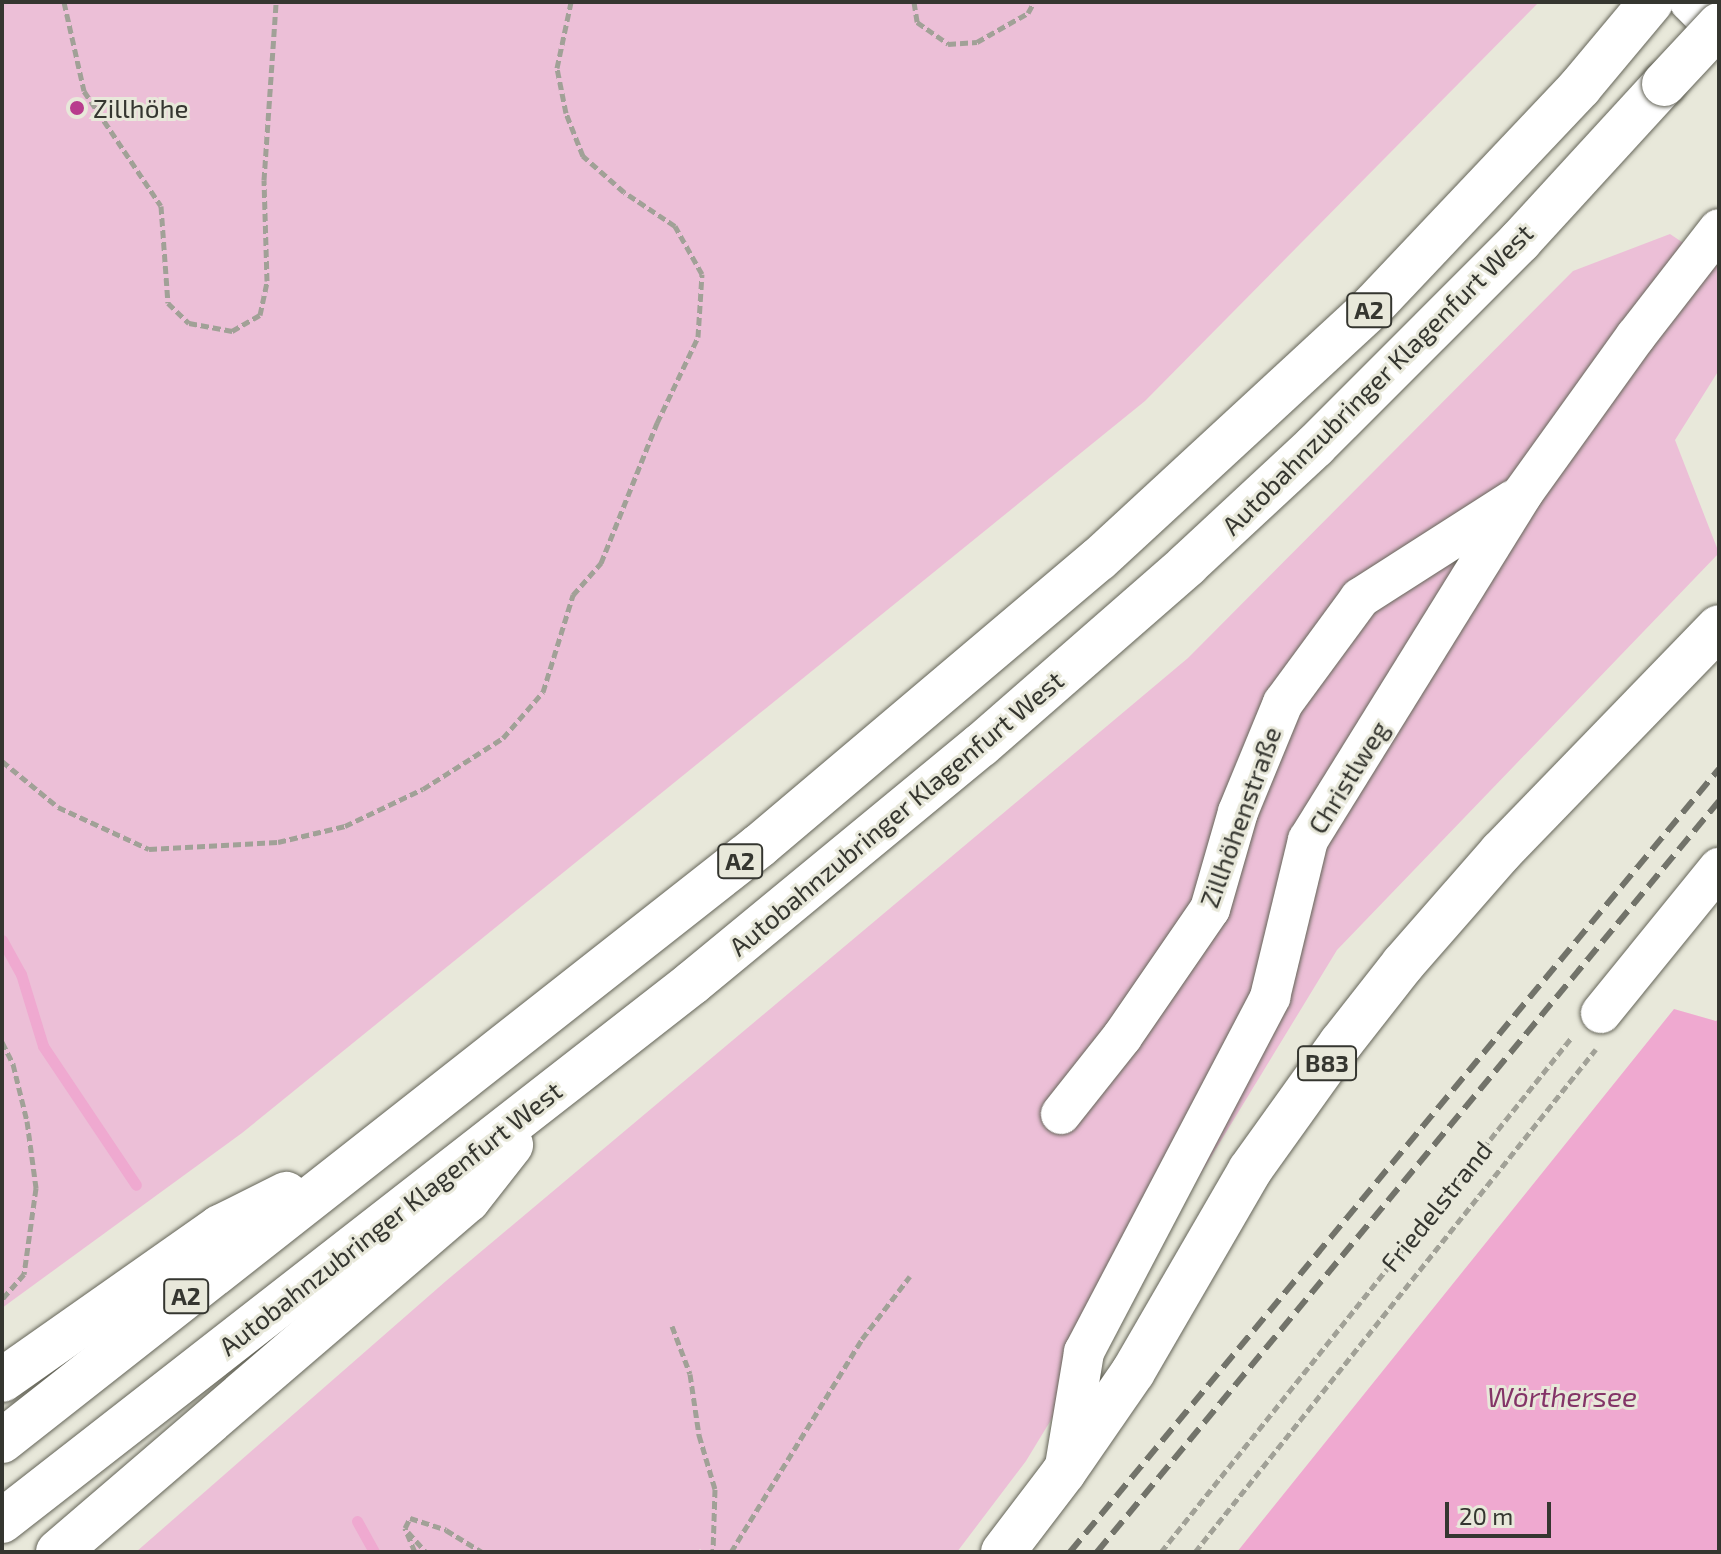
<!DOCTYPE html>
<meta charset="utf-8">
<style>
body{margin:0}
#map{position:relative;width:1721px;height:1554px;overflow:hidden;background:#e8e8da;font-family:"Exo 2",sans-serif}
div>[style]{position:absolute}
.green>*{inset:0;background:#ecbfd7}
.water>*{inset:0;background:#efa9d0}
.stream>*{height:11px;margin:-5.5px;padding:0 5.5px;transform-origin:5.5px;border-radius:5.5px;background:#efa9d0}
.path>*{height:5px;margin-top:-2.5px;transform-origin:0;background:repeating-linear-gradient(90deg,#a1a197 0 8px,transparent 0 12px)}
.roads{filter:drop-shadow(0 0 2px #646458) drop-shadow(0 0 2px #646458)}
.minor>*{height:40px;margin:-20px;padding:0 20px;transform-origin:20px;border-radius:20px;background:#fff}
.primary>*{height:44px;margin:-22px;padding:0 22px;transform-origin:22px;border-radius:22px;background:#fff}
.motorway>*{height:44px;margin:-22px;padding:0 22px;transform-origin:22px;border-radius:22px;background:#fff}
.rail>*{height:6px;margin-top:-3px;transform-origin:0;background:repeating-linear-gradient(90deg,#72736a 0 16px,transparent 0 24px)}
.bridges{filter:drop-shadow(0 0 2px #646458) drop-shadow(0 0 2px #646458)}
.motorway-bridge>*{height:44px;margin:-22px;padding:0 22px;transform-origin:22px;border-radius:22px;background:#fff}
.dots>*{width:22px;height:22px;translate:-50% -50%;box-sizing:border-box;border:4px solid #e8e8da;border-radius:50%}
span{translate:-50% -50%;white-space:nowrap;text-align:center;line-height:1.15;-webkit-text-stroke:6px #e8e8da;paint-order:stroke}
.shield-label span{padding:2px 6px;background:#e8e8da;border:2px solid;border-radius:6px;-webkit-text-stroke-width:0}
.shield-label{font-size:24px;color:#353630;font-weight:700}
.poi-label{font-size:26px;color:#353630}
.left{translate:0 -50%;text-align:left}
.street-label{font-size:26px;color:#353630}
.water-label{font-size:28px;color:#843467;font-style:italic}
.frame{position:absolute;inset:0;border:4px solid #353630;pointer-events:none}
.scale{position:absolute;left:1445px;top:1502px;width:106px;height:36px;box-sizing:border-box;border:4px solid #353630;border-top:0;padding-left:10px;font-size:24px;line-height:28px;white-space:nowrap;color:#353630;-webkit-text-stroke:6px #e8e8da;paint-order:stroke}
</style>
<div id="map">
<div class="green">
<div style="clip-path:polygon(2px 2px,1539px 2px,1145px 401px,242px 1133px,2px 1308px)"></div>
<div style="clip-path:polygon(1670px 234px,1719px 267px,1719px 370px,1675px 440px,1719px 553px,1337px 950px,1026px 1461px,957px 1552px,704px 1552px,700px 1549px,697px 1552px,136px 1552px,446px 1281px,1188px 658px,1573px 271px)"></div>
</div>
<div class="water">
<div style="clip-path:polygon(1674px 1009px,1716px 1021px,1719px 1018px,1719px 1552px,1237px 1552px)"></div>
</div>
<div class="stream">
<div style="left:2px;top:940px;width:39px;rotate:61deg"></div>
<div style="left:21px;top:974px;width:75px;rotate:73deg"></div>
<div style="left:43px;top:1046px;width:167px;rotate:56.2deg"></div>
<div style="left:357px;top:1521px;width:35px;rotate:61deg"></div>
</div>
<div class="path">
<div style="left:64px;top:2px;width:91px;rotate:77.3deg"></div>
<div style="left:84px;top:91px;width:138px;rotate:56.2deg"></div>
<div style="left:161px;top:206px;width:97px;rotate:85.9deg"></div>
<div style="left:168px;top:303px;width:29px;rotate:44deg"></div>
<div style="left:189px;top:323px;width:44px;rotate:10.5deg"></div>
<div style="left:232px;top:331px;width:32px;rotate:-30deg"></div>
<div style="left:260px;top:315px;width:35px;rotate:-78deg"></div>
<div style="left:267px;top:281px;width:101px;rotate:-91.7deg"></div>
<div style="left:264px;top:180px;width:178px;rotate:-86.1deg"></div>
<div style="left:914px;top:2px;width:20px;rotate:81deg"></div>
<div style="left:917px;top:22px;width:38px;rotate:35deg"></div>
<div style="left:948px;top:44px;width:29px;rotate:-4deg"></div>
<div style="left:977px;top:42px;width:59px;rotate:-29.6deg"></div>
<div style="left:1028px;top:13px;width:13px;rotate:-61deg"></div>
<div style="left:2px;top:761px;width:72px;rotate:39.4deg"></div>
<div style="left:58px;top:807px;width:100px;rotate:24.8deg"></div>
<div style="left:149px;top:849px;width:129px;rotate:-3.1deg"></div>
<div style="left:278px;top:842px;width:69px;rotate:-13.4deg"></div>
<div style="left:345px;top:826px;width:86px;rotate:-25.4deg"></div>
<div style="left:423px;top:789px;width:95px;rotate:-32.5deg"></div>
<div style="left:503px;top:738px;width:61px;rotate:-49deg"></div>
<div style="left:543px;top:692px;width:102px;rotate:-72.8deg"></div>
<div style="left:573px;top:595px;width:43px;rotate:-48.8deg"></div>
<div style="left:601px;top:563px;width:151px;rotate:-68.2deg"></div>
<div style="left:657px;top:423px;width:95px;rotate:-64.5deg"></div>
<div style="left:698px;top:337px;width:63px;rotate:-86.4deg"></div>
<div style="left:702px;top:274px;width:55px;rotate:-119.4deg"></div>
<div style="left:675px;top:226px;width:61px;rotate:-146.3deg"></div>
<div style="left:624px;top:192px;width:55px;rotate:-138.7deg"></div>
<div style="left:583px;top:156px;width:46px;rotate:-111.6deg"></div>
<div style="left:566px;top:113px;width:46px;rotate:-101.3deg"></div>
<div style="left:557px;top:68px;width:67px;rotate:-78deg"></div>
<div style="left:2px;top:1042px;width:25px;rotate:63deg"></div>
<div style="left:13px;top:1064px;width:59px;rotate:76.2deg"></div>
<div style="left:27px;top:1121px;width:68px;rotate:82.3deg"></div>
<div style="left:36px;top:1188px;width:87px;rotate:97.9deg"></div>
<div style="left:24px;top:1274px;width:33px;rotate:131deg"></div>
<div style="left:672px;top:1326px;width:51px;rotate:69.4deg"></div>
<div style="left:690px;top:1374px;width:62px;rotate:81.6deg"></div>
<div style="left:699px;top:1435px;width:56px;rotate:73.5deg"></div>
<div style="left:715px;top:1489px;width:63px;rotate:91.8deg"></div>
<div style="left:408px;top:1532px;width:27px;rotate:48deg"></div>
<div style="left:415px;top:1552px;width:26px;rotate:-113deg"></div>
<div style="left:405px;top:1528px;width:11px;rotate:-63deg"></div>
<div style="left:410px;top:1518px;width:38px;rotate:18deg"></div>
<div style="left:446px;top:1530px;width:42px;rotate:31.4deg"></div>
<div style="left:731px;top:1552px;width:250px;rotate:-58.4deg"></div>
<div style="left:862px;top:1339px;width:79px;rotate:-52.7deg"></div>
<div style="left:1161px;top:1552px;width:659px;rotate:-51.41deg"></div>
<div style="left:1195px;top:1552px;width:643px;rotate:-51.44deg"></div>
</div>
<div class="roads">
<div class="minor">
<div style="left:1690px;top:2px;width:41px;rotate:45deg"></div>
<div style="left:1601px;top:1013px;width:187px;rotate:-50.9deg"></div>
<div style="left:1061px;top:1114px;width:98px;rotate:-51.6deg"></div>
<div style="left:1122px;top:1037px;width:155px;rotate:-55.5deg"></div>
<div style="left:1210px;top:909px;width:101px;rotate:-73.9deg"></div>
<div style="left:1238px;top:812px;width:118px;rotate:-67.6deg"></div>
<div style="left:1283px;top:703px;width:130px;rotate:-53.7deg"></div>
<div style="left:1360px;top:598px;width:182px;rotate:-32.6deg"></div>
<div style="left:1064px;top:1472px;width:122px;rotate:-80.5deg"></div>
<div style="left:1084px;top:1352px;width:401px;rotate:-62.3deg"></div>
<div style="left:1270px;top:997px;width:162px;rotate:-76.4deg"></div>
<div style="left:1308px;top:840px;width:408px;rotate:-58.2deg"></div>
<div style="left:1523px;top:493px;width:193px;rotate:-54.3deg"></div>
<div style="left:1636px;top:336px;width:135px;rotate:-52.2deg"></div>
</div>
<div class="primary">
<div style="left:1003px;top:1552px;width:101px;rotate:-52.7deg"></div>
<div style="left:1064px;top:1472px;width:121px;rotate:-55.4deg"></div>
<div style="left:1133px;top:1372px;width:233px;rotate:-59.9deg"></div>
<div style="left:1250px;top:1170px;width:156px;rotate:-54.4deg"></div>
<div style="left:1341px;top:1043px;width:100px;rotate:-51.9deg"></div>
<div style="left:1403px;top:964px;width:149px;rotate:-48.8deg"></div>
<div style="left:1501px;top:852px;width:313px;rotate:-45.9deg"></div>
</div>
<div class="motorway">
<div style="left:2px;top:1380px;width:266px;rotate:-35.1deg"></div>
<div style="left:220px;top:1227px;width:74px;rotate:-26.6deg"></div>
<div style="left:2px;top:1441px;width:963px;rotate:-38.17deg"></div>
<div style="left:759px;top:846px;width:445px;rotate:-40.2deg"></div>
<div style="left:1099px;top:559px;width:373px;rotate:-42.7deg"></div>
<div style="left:1373px;top:306px;width:301px;rotate:-46.6deg"></div>
<div style="left:1580px;top:87px;width:111px;rotate:-50.1deg"></div>
<div style="left:2px;top:1521px;width:875px;rotate:-37.94deg"></div>
<div style="left:692px;top:983px;width:374px;rotate:-39.5deg"></div>
<div style="left:981px;top:745px;width:274px;rotate:-41.1deg"></div>
<div style="left:1187px;top:565px;width:175px;rotate:-42.9deg"></div>
<div style="left:1315px;top:446px;width:290px;rotate:-45deg"></div>
<div style="left:1520px;top:241px;width:213px;rotate:-47.5deg"></div>
<div style="left:58px;top:1552px;width:540px;rotate:-40.65deg"></div>
<div style="left:468px;top:1200px;width:70px;rotate:-52deg"></div>
</div>
</div>
<div class="rail">
<div style="left:1070px;top:1552px;width:1017px;rotate:-50.35deg"></div>
<div style="left:1097px;top:1552px;width:975px;rotate:-50.37deg"></div>
</div>
<div class="bridges">
<div class="motorway-bridge">
<div style="left:1664px;top:84px;width:81px;rotate:-47deg"></div>
</div>
</div>
<div class="dots">
<div style="left:77px;top:108px;background:#b83c8d"></div>
</div>
<div class="shield-label">
<span style="left:1369px;top:310px">A2</span>
<span style="left:740px;top:861px">A2</span>
<span style="left:1327px;top:1063px">B83</span>
<span style="left:186px;top:1296px">A2</span>
</div>
<div class="poi-label">
<span class="left" style="left:93px;top:108px">Zillhöhe</span>
</div>
<div class="street-label">
<span style="left:1377px;top:379px;rotate:-45deg">Autobahnzubringer Klagenfurt West</span>
<span style="left:1348px;top:777px;rotate:-58deg">Christlweg</span>
<span style="left:896px;top:813px;rotate:-40deg">Autobahnzubringer Klagenfurt West</span>
<span style="left:1240px;top:817px;rotate:-70deg">Zillhöhenstraße</span>
<span style="left:1436px;top:1206px;rotate:-51deg">Friedelstrand</span>
<span style="left:390px;top:1218px;rotate:-38deg">Autobahnzubringer Klagenfurt West</span>
</div>
<div class="water-label">
<span style="left:1562px;top:1396px">Wörthersee</span>
</div>
<div class="frame"></div>
<div class="scale">20 m</div>
</div>
